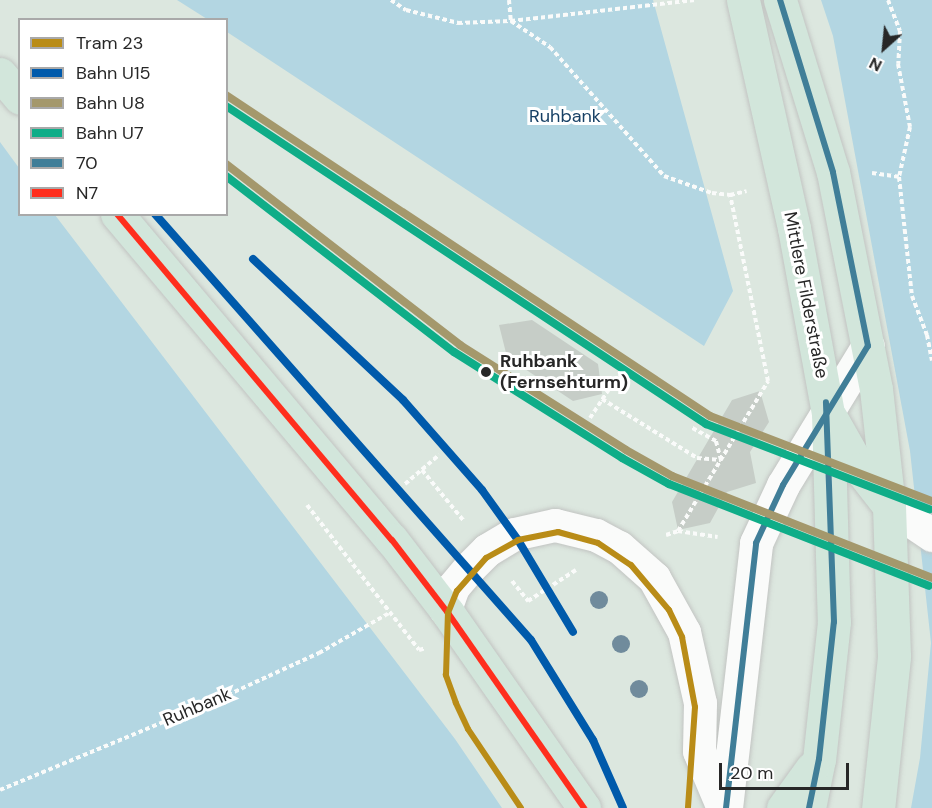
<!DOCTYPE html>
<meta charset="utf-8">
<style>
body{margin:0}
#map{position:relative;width:932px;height:808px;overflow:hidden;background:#dce7df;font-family:"DM Sans",sans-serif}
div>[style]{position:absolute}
.green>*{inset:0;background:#b3d6e2}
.building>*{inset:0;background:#c6cdc7}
.path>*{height:4px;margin-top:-2px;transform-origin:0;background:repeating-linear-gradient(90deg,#fafbfa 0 4.5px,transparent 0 7.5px)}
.roads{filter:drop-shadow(0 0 2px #c2c4c2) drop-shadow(0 0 2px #c2c4c2)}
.minor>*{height:33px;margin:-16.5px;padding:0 16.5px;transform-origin:16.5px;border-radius:16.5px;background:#fafbfa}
.major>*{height:33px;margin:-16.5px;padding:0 16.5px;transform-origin:16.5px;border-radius:16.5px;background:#d2e6db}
.bus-1>*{height:6px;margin:-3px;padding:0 3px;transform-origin:3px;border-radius:3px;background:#407e98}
.bus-2>*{height:6px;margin:-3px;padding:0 3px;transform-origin:3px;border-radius:3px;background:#ff2e1d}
.rail-1>*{height:8px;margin:-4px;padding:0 4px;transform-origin:4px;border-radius:4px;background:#005aab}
.rail-2>*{height:8px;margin:-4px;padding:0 4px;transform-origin:4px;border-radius:4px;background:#a4986c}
.rail-3>*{height:8px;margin:-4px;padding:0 4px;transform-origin:4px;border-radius:4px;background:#0fad88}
.tram-1>*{height:6px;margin:-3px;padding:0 3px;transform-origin:3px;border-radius:3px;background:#b98c17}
.trees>*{width:18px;height:18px;margin:-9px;border-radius:50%;background:#708b9c}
.dots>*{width:16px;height:16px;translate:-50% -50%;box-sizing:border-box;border:3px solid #fff;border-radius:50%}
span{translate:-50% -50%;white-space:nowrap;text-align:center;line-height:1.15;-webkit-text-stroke:6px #fff;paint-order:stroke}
.park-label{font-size:18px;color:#174065}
.street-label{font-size:18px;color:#272727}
.stop-label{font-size:18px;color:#272727;font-weight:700}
.left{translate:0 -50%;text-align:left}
.legend{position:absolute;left:18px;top:18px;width:210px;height:198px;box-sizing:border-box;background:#fff;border:2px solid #a9a9a9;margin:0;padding:8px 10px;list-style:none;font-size:18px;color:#272727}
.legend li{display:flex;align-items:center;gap:12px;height:30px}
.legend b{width:30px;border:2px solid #a9a9a9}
.north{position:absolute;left:854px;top:18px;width:60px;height:60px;-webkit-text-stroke:4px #fff;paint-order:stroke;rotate:207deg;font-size:16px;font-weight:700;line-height:24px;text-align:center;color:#272727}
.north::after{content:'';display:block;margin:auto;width:21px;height:27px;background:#272727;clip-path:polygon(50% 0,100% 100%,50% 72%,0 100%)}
.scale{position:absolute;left:719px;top:763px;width:130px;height:27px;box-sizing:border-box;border:3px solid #272727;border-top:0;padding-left:8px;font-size:18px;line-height:21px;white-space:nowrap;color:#272727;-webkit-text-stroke:4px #fff;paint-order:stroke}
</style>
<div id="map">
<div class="green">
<div style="clip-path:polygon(177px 0,653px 0,733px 291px,704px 346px,227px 32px,226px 20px,207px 19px)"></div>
<div style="clip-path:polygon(821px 0,932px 0,932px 808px,911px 808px,920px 758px,931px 643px,910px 451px,833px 36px)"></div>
<div style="clip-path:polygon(0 142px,19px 168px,20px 214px,55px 215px,455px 739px,502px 808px,0 808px)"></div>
</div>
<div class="building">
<div style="clip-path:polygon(532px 320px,598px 364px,602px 394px,573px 401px,507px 357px,499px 325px)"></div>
<div style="clip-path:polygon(760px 391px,769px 422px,750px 452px,756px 483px,727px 492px,710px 523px,678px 530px,672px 502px,732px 400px)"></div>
</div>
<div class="path">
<div style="left:391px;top:0;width:18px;rotate:34deg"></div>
<div style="left:406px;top:10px;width:54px;rotate:14deg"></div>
<div style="left:458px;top:23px;width:53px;rotate:-2.2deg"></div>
<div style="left:511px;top:21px;width:185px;rotate:-6.5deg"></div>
<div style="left:509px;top:0;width:21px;rotate:85deg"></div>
<div style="left:511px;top:21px;width:47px;rotate:33.7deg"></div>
<div style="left:550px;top:47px;width:172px;rotate:48.5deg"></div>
<div style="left:664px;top:176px;width:51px;rotate:19.5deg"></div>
<div style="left:712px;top:193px;width:18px;rotate:6deg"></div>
<div style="left:730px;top:195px;width:17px;rotate:-13deg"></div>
<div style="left:888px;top:0;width:33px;rotate:69deg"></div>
<div style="left:900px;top:31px;width:33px;rotate:93deg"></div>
<div style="left:898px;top:64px;width:64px;rotate:79.2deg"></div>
<div style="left:910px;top:127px;width:51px;rotate:102.4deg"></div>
<div style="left:899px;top:177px;width:120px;rotate:83.8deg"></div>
<div style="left:912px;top:296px;width:42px;rotate:69deg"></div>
<div style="left:927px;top:335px;width:26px;rotate:79deg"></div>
<div style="left:872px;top:173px;width:27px;rotate:8deg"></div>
<div style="left:602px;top:399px;width:112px;rotate:31.8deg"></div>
<div style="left:697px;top:458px;width:24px;rotate:5deg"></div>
<div style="left:721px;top:460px;width:20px;rotate:-105deg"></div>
<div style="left:716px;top:441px;width:29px;rotate:-151deg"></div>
<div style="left:590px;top:418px;width:56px;rotate:-56.6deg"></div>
<div style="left:422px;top:470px;width:65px;rotate:50.6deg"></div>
<div style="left:405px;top:484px;width:45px;rotate:-40.5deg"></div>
<div style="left:307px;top:505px;width:183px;rotate:52.3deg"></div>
<div style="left:419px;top:650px;width:7px;rotate:-16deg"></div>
<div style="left:678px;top:531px;width:175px;rotate:-59deg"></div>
<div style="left:768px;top:381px;width:190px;rotate:-101.5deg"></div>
<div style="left:666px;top:535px;width:13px;rotate:-18deg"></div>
<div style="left:678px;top:531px;width:40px;rotate:8.5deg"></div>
<div style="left:512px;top:581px;width:26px;rotate:51deg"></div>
<div style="left:528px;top:601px;width:57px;rotate:-32.9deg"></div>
<div style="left:0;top:790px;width:239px;rotate:-22.6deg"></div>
<div style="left:221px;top:698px;width:108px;rotate:-24.7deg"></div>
<div style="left:319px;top:653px;width:81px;rotate:-29.7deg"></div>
</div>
<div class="roads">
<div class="minor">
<div style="left:889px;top:506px;width:52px;rotate:34deg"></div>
<div style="left:445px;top:609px;width:23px;rotate:-70deg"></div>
<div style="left:453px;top:587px;width:26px;rotate:-50deg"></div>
<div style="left:470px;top:567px;width:24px;rotate:-45deg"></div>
<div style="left:487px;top:550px;width:31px;rotate:-31deg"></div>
<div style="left:514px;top:534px;width:42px;rotate:-12.4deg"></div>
<div style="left:555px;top:525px;width:42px;rotate:13.7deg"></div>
<div style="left:596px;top:535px;width:26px;rotate:28deg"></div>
<div style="left:619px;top:547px;width:47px;rotate:41.5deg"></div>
<div style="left:654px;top:578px;width:62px;rotate:60.9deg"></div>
<div style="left:684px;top:632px;width:73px;rotate:77.3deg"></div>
<div style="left:700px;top:703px;width:48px;rotate:91.2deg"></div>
<div style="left:699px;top:751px;width:62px;rotate:67.2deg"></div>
<div style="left:726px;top:808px;width:267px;rotate:-83.5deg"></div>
<div style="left:756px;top:543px;width:64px;rotate:-65deg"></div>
<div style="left:783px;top:485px;width:163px;rotate:-58.6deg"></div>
</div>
<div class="major">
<div style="left:743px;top:0;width:234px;rotate:77.4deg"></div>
<div style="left:794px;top:228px;width:188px;rotate:79.6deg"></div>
<div style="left:828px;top:413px;width:209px;rotate:88.4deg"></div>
<div style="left:834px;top:622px;width:138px;rotate:96.2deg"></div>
<div style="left:819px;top:759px;width:50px;rotate:101.5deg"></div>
<div style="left:780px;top:0;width:180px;rotate:72.9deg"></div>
<div style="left:833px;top:172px;width:221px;rotate:78.8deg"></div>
<div style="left:876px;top:389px;width:118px;rotate:83.7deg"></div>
<div style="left:889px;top:506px;width:151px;rotate:88.1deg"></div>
<div style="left:894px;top:657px;width:152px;rotate:96deg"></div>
<div style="left:0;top:74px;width:31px;rotate:50deg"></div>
<div style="left:117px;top:214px;width:426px;rotate:49.9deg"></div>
<div style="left:392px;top:540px;width:92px;rotate:52.5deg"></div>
<div style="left:448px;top:613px;width:238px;rotate:55.1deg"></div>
<div style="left:831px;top:418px;width:59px;rotate:60.4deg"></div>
<div style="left:860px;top:469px;width:47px;rotate:51.9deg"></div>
<div style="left:783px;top:808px;width:49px;rotate:-54.1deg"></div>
</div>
</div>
<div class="bus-1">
<div style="left:726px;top:808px;width:267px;rotate:-83.5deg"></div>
<div style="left:756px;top:543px;width:64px;rotate:-65deg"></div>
<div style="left:783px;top:485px;width:163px;rotate:-58.6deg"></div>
<div style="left:868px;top:346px;width:177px;rotate:-101.4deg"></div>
<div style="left:833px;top:172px;width:180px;rotate:-107.1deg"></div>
<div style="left:809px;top:808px;width:50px;rotate:-78.5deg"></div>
<div style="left:819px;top:759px;width:138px;rotate:-83.8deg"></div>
<div style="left:834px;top:622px;width:220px;rotate:-92.1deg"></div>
</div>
<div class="bus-2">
<div style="left:117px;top:214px;width:426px;rotate:49.9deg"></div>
<div style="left:392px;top:540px;width:92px;rotate:52.5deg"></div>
<div style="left:448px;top:613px;width:238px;rotate:55.1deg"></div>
</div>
<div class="rail-1">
<div style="left:155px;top:214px;width:568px;rotate:48.57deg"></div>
<div style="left:531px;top:640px;width:118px;rotate:58.2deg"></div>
<div style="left:593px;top:740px;width:74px;rotate:66.2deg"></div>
<div style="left:253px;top:259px;width:206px;rotate:43.2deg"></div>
<div style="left:403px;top:400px;width:120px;rotate:48.7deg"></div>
<div style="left:482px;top:490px;width:62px;rotate:54.2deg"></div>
<div style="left:518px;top:540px;width:107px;rotate:59.1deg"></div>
</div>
<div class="rail-2">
<div style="left:226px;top:95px;width:581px;rotate:33.55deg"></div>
<div style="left:710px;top:416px;width:238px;rotate:21deg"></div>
<div style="left:226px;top:164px;width:296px;rotate:37.7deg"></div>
<div style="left:460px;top:345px;width:196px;rotate:32.3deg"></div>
<div style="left:626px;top:450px;width:53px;rotate:29.5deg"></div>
<div style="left:672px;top:476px;width:279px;rotate:21.4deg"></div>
</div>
<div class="rail-3">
<div style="left:226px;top:106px;width:576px;rotate:33.52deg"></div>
<div style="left:706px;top:424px;width:239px;rotate:20.9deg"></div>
<div style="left:226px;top:176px;width:288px;rotate:37.7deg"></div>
<div style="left:454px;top:352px;width:199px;rotate:32.2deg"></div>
<div style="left:622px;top:458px;width:54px;rotate:29deg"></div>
<div style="left:669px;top:484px;width:279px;rotate:21.4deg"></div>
</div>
<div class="tram-1">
<div style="left:521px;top:808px;width:95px;rotate:-123.9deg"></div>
<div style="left:468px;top:729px;width:29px;rotate:-115deg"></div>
<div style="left:456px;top:703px;width:30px;rotate:-110deg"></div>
<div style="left:446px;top:675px;width:62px;rotate:-88.2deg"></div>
<div style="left:448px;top:613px;width:24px;rotate:-68deg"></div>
<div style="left:457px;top:591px;width:44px;rotate:-48.7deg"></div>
<div style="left:486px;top:558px;width:37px;rotate:-29deg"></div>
<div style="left:518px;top:540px;width:41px;rotate:-11.3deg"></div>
<div style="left:558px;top:532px;width:41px;rotate:15.4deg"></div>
<div style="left:598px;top:543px;width:40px;rotate:34deg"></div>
<div style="left:631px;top:565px;width:59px;rotate:49.8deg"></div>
<div style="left:669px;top:610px;width:30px;rotate:64deg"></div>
<div style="left:682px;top:637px;width:71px;rotate:79.5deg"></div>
<div style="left:695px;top:707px;width:101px;rotate:94deg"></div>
</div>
<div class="trees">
<div style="left:599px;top:600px"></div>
<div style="left:621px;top:644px"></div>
<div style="left:639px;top:689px"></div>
</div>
<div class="dots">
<div style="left:486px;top:372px;background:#272727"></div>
</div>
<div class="park-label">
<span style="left:565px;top:116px">Ruhbank</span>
</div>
<div class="street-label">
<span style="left:806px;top:295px;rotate:79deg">Mittlere Filderstraße</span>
<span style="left:197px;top:707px;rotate:-23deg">Ruhbank</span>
</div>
<div class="stop-label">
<span class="left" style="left:500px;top:372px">Ruhbank<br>(Fernsehturm)</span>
</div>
<ul class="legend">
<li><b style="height:8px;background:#b98c17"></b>Tram 23</li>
<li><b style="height:8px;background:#005aab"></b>Bahn U15</li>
<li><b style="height:8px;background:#a4986c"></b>Bahn U8</li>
<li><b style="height:8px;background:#0fad88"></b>Bahn U7</li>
<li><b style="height:8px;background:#407e98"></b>70</li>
<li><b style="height:8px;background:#ff2e1d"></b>N7</li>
</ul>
<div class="north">N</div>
<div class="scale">20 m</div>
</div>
